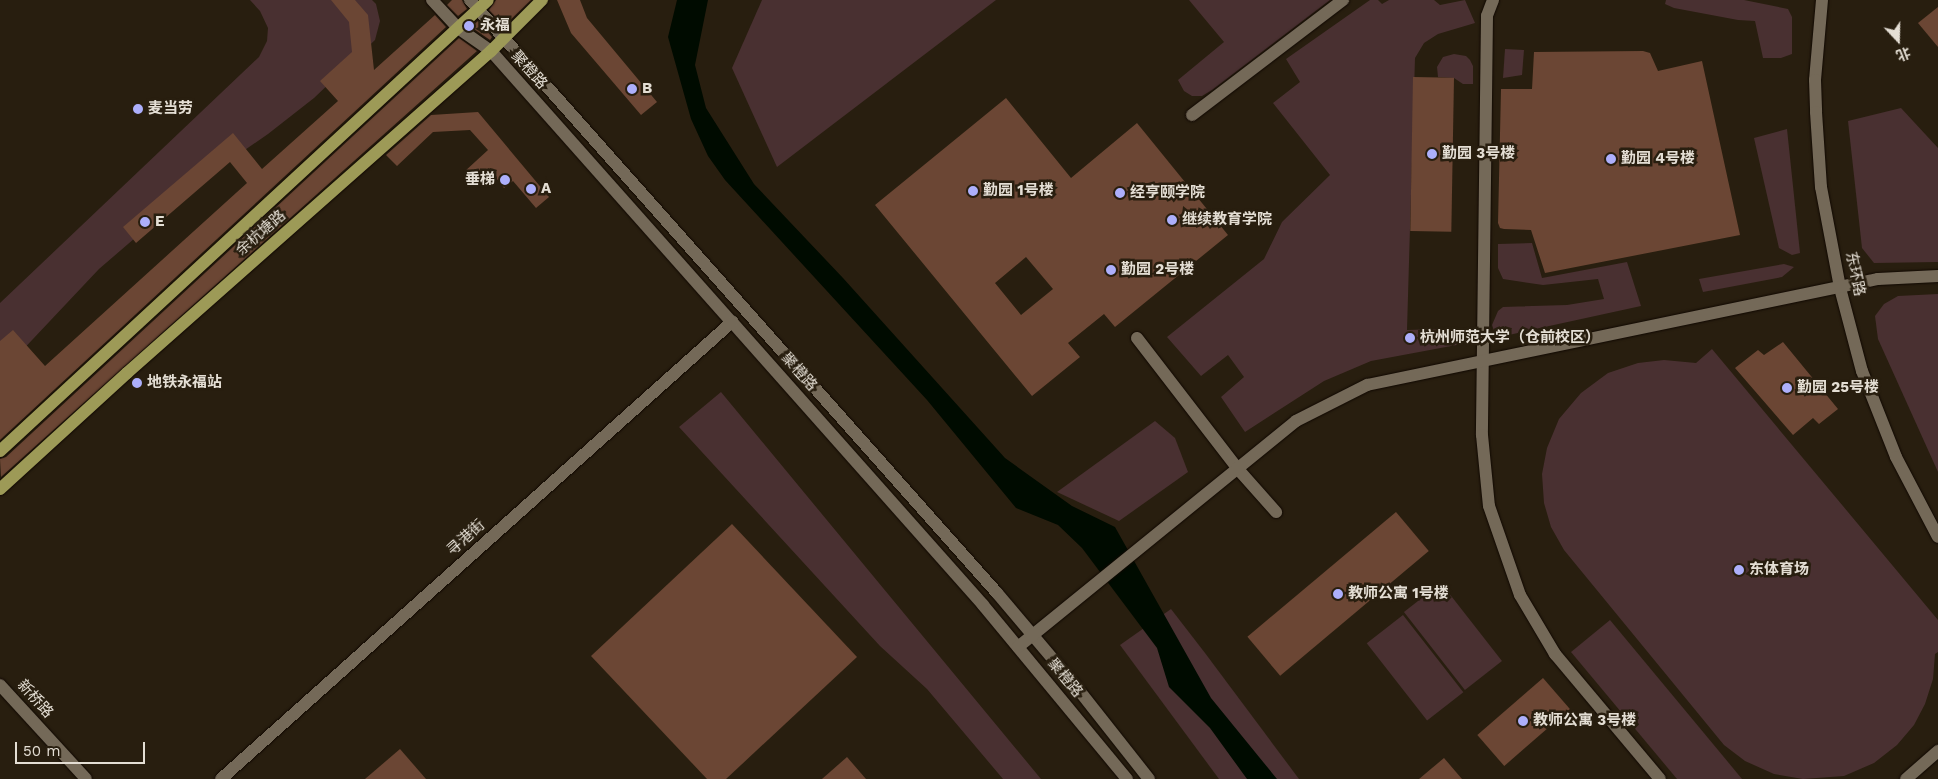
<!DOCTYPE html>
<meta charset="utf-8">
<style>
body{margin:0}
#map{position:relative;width:1938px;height:779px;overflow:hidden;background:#281e0f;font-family:"Work Sans","Noto Sans SC",sans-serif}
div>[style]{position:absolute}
.green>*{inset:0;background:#493031;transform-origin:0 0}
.water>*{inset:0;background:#000b00}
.building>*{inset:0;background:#6b4634;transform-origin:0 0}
.roads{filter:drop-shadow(0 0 1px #100800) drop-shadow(0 0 1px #100800)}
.minor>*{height:12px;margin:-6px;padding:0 6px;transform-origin:6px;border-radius:6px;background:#746958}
.major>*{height:12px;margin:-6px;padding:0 6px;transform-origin:6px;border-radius:6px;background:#9d9a57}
.dots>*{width:14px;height:14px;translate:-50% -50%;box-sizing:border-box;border:2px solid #281e0f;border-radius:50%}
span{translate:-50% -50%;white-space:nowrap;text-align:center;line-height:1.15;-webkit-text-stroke:5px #281e0f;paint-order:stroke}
.poi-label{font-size:15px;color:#e4ded4;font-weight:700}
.left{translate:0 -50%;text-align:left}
.right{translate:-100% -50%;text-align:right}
.street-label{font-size:15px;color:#e4ded4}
.north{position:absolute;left:1873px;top:15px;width:50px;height:50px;-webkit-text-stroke:4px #281e0f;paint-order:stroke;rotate:159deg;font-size:14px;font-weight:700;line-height:20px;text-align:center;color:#e4ded4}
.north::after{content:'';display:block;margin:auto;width:18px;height:22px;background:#e4ded4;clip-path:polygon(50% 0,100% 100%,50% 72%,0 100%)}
.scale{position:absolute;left:15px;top:742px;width:130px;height:22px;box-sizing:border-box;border:2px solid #e4ded4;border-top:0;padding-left:6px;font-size:15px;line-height:18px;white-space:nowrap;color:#e4ded4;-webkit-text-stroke:4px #281e0f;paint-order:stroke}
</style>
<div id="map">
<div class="green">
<div style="clip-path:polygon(250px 0,372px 0,376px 4px,380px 21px,375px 40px,314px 98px,268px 134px,207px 176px,99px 269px,0 374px,0 303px,259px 57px,267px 41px,268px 28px,260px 11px)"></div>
<div style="clip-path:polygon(762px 0,996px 0,777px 167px,732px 68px)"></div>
<div style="clip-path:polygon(1189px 0,1330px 0,1212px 90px,1202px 96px,1192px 96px,1184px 91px,1178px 80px,1224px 42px)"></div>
<div style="clip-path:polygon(1370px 0,1378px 0,1382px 4px,1389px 0,1434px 0,1440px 5px,1465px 0,1475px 23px,1438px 34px,1424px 43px,1415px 58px,1407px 330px,1469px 328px,1462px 344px,1371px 361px,1324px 381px,1245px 432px,1221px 397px,1244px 377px,1228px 355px,1201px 376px,1167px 337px,1264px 259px,1282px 222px,1330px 175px,1273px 103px,1300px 82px,1286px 59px)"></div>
<div style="clip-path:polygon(1666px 0,1744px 0,1788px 9px,1792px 17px,1792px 54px,1781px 58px,1763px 58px,1755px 21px,1738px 20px,1674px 8px,1665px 4px)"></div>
<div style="clip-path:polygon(1505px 49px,1524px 50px,1522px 75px,1503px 78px)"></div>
<div style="clip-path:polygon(1454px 54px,1466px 56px,1470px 60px,1473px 66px,1473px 84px,1463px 84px,1454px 78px,1438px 77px,1437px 67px,1443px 57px)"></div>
<div style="clip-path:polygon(1901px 108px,1938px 148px,1938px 262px,1874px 263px,1862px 248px,1848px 121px)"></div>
<div style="clip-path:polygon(1787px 129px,1800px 253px,1792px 255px,1779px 248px,1754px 138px)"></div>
<div style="clip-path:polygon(1532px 243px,1542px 278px,1627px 262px,1641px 306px,1504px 336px,1494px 331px,1492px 325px,1498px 311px,1503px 307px,1567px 305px,1604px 299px,1598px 279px,1543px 285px,1503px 279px,1498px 268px,1498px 244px)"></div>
<div style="clip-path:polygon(1784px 264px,1794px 267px,1782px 277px,1703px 292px,1699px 279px)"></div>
<div style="clip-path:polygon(1938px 294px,1938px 472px,1878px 339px,1875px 316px,1884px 304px,1898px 296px)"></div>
<div style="clip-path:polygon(1712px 349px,1938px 620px,1938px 652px,1935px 654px,1933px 679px,1925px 704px,1914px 725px,1897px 745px,1874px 763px,1844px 776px,1803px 779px,1774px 774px,1745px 761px,1724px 745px,1564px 550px,1551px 527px,1544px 503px,1542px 474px,1547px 448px,1559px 419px,1581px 393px,1608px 373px,1638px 363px,1664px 360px,1696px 363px)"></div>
<div style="clip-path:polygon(721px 392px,1041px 779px,1003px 779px,927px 689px,880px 646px,679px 427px)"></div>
<div style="clip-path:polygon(1155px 421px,1175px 438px,1188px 472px,1119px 521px,1057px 492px)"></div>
<div style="left:1441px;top:583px;width:99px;height:47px;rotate:52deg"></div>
<div style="clip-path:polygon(1171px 609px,1205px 653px,1299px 779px,1219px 779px,1120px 645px)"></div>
<div style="left:1403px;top:615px;width:98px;height:46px;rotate:52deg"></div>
<div style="clip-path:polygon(1610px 620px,1723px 756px,1742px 779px,1677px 779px,1571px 652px)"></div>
</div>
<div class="water">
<div style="clip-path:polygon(677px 0,708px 0,695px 65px,706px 108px,754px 184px,843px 278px,1005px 458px,1072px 506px,1115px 527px,1211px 698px,1277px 779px,1247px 779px,1210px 728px,1169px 687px,1157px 648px,1082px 548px,1058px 525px,1016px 508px,927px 400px,725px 180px,708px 156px,691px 119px,668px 37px)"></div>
</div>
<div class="building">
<div style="clip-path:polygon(331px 0,355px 0,368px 15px,374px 70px,435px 15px,446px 27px,0 440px,0 341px,13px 330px,45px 366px,247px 183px,230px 162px,136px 243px,123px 227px,233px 133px,262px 169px,338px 101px,320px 81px,352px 52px,349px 22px)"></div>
<div style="clip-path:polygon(452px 0,462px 0,467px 9px,458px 16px,447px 5px)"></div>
<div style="clip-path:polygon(496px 0,531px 0,504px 26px,489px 10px)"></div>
<div style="clip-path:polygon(557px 0,580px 0,587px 18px,657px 102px,641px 115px,571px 33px)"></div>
<div style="clip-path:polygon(1938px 7px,1938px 47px,1918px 23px)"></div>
<div style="clip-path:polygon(478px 21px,492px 37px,490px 40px,471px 27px)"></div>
<div style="clip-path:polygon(459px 38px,477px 51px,1px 477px,0 459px,6px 457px)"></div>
<div style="clip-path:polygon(1643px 51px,1650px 53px,1658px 71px,1702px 61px,1740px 235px,1545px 273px,1531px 230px,1504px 229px,1500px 228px,1498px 223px,1501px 89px,1532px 89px,1534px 52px)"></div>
<div style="left:1413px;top:77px;width:41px;height:154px;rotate:1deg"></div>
<div style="clip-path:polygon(evenodd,1006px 98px,1071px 178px,1137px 123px,1228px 235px,1115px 327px,1104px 314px,1068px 343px,1080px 357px,1032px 396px,875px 205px,1006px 98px,1026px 257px,1053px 289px,1021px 315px,995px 283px,1026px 257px)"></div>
<div style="clip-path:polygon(478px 112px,549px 197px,536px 208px,513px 181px,504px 188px,490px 170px,473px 184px,464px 172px,488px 150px,470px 130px,433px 132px,397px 166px,386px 155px,431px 115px)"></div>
<div style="clip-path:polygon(1783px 342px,1838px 409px,1819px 424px,1813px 418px,1793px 435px,1735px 368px,1758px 350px,1764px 355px)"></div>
<div style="left:1396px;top:512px;width:51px;height:194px;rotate:50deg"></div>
<div style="clip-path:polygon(732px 524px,857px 657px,726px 779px,707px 779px,591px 656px)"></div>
<div style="left:1543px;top:678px;width:41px;height:87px;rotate:49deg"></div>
<div style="clip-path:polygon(400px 749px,426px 779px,365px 779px)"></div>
<div style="clip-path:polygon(847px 757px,866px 779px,822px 779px)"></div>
<div style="clip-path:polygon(1444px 758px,1462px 779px,1419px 779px)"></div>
</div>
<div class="roads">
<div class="minor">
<div style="left:432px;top:0;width:38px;rotate:47deg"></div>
<div style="left:458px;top:28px;width:40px;rotate:34.9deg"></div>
<div style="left:491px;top:51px;width:363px;rotate:48.4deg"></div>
<div style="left:732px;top:322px;width:378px;rotate:48.4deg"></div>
<div style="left:983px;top:605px;width:226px;rotate:50.4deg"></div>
<div style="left:470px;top:0;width:793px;rotate:48.37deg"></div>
<div style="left:997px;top:593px;width:119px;rotate:49.8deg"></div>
<div style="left:1074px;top:684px;width:121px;rotate:51.7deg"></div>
<div style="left:1493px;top:0;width:17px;rotate:111deg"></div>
<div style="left:1487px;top:16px;width:419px;rotate:90.7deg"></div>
<div style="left:1482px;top:435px;width:71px;rotate:84.4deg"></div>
<div style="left:1489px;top:506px;width:94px;rotate:70.8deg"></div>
<div style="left:1520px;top:595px;width:69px;rotate:59.3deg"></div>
<div style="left:1555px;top:654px;width:163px;rotate:50deg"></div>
<div style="left:1822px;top:0;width:80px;rotate:95deg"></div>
<div style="left:1815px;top:80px;width:32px;rotate:88deg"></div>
<div style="left:1816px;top:112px;width:75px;rotate:86.2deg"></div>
<div style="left:1821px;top:187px;width:103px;rotate:79.3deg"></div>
<div style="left:1840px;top:288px;width:86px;rotate:75.2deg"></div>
<div style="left:1862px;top:371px;width:92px;rotate:68.4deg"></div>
<div style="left:1896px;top:457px;width:90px;rotate:62.3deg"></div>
<div style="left:1192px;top:115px;width:190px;rotate:-37.3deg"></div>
<div style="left:1137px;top:338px;width:164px;rotate:52.4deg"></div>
<div style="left:1237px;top:468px;width:59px;rotate:48.4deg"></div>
<div style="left:1018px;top:647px;width:358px;rotate:-39.1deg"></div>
<div style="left:1296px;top:421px;width:80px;rotate:-26.9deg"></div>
<div style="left:1367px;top:385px;width:522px;rotate:-11.72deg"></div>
<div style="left:1878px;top:279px;width:60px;rotate:-2.9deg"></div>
<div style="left:0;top:685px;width:127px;rotate:47.5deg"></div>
<div style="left:221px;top:779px;width:686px;rotate:-41.81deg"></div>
<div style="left:1906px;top:779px;width:43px;rotate:-41.2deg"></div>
</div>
<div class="major">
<div style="left:0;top:451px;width:664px;rotate:-42.74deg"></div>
<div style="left:0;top:489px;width:172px;rotate:-42.4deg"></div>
<div style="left:127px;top:373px;width:486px;rotate:-41.5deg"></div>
<div style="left:491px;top:51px;width:72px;rotate:-45deg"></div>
</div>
</div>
<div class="dots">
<div style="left:469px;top:26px;background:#adaffb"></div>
<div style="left:632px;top:89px;background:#adaffb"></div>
<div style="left:138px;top:109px;background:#adaffb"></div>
<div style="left:1432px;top:154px;background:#adaffb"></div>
<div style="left:1611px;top:159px;background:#adaffb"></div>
<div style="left:505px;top:180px;background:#adaffb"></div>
<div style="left:531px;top:189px;background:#adaffb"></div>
<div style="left:973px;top:191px;background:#adaffb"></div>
<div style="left:1120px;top:193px;background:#adaffb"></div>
<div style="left:1172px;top:220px;background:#adaffb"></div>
<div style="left:145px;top:222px;background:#adaffb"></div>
<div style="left:1111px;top:270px;background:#adaffb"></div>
<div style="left:1410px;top:338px;background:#adaffb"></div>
<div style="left:137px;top:383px;background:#adaffb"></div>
<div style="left:1787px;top:388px;background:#adaffb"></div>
<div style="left:1739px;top:570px;background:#adaffb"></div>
<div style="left:1338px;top:594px;background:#adaffb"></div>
<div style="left:1523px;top:721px;background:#adaffb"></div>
</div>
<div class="poi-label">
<span class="left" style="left:480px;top:26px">永福</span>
<span class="left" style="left:642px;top:89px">B</span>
<span class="left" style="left:148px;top:109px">麦当劳</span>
<span class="left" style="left:1442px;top:154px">勤园 3号楼</span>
<span class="left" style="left:1621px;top:159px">勤园 4号楼</span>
<span class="right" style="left:495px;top:180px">垂梯</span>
<span class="left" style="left:541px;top:189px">A</span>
<span class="left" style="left:983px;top:191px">勤园 1号楼</span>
<span class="left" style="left:1130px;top:193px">经亨颐学院</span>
<span class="left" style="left:1182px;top:220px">继续教育学院</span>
<span class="left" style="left:155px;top:222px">E</span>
<span class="left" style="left:1121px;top:270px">勤园 2号楼</span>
<span class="left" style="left:1420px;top:338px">杭州师范大学（仓前校区）</span>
<span class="left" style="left:147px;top:383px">地铁永福站</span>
<span class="left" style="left:1797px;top:388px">勤园 25号楼</span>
<span class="left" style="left:1749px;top:570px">东体育场</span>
<span class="left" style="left:1348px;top:594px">教师公寓 1号楼</span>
<span class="left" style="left:1533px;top:721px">教师公寓 3号楼</span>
</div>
<div class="street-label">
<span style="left:529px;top:70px;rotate:48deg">聚橙路</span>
<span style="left:261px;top:233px;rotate:-41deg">余杭塘路</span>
<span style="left:1855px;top:274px;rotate:78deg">东环路</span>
<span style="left:799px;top:372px;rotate:48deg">聚橙路</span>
<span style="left:466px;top:538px;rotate:-42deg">寻港街</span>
<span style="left:1065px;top:678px;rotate:50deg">聚橙路</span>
<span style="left:35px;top:699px;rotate:48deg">新桥路</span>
</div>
<div class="north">北</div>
<div class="scale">50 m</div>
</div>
